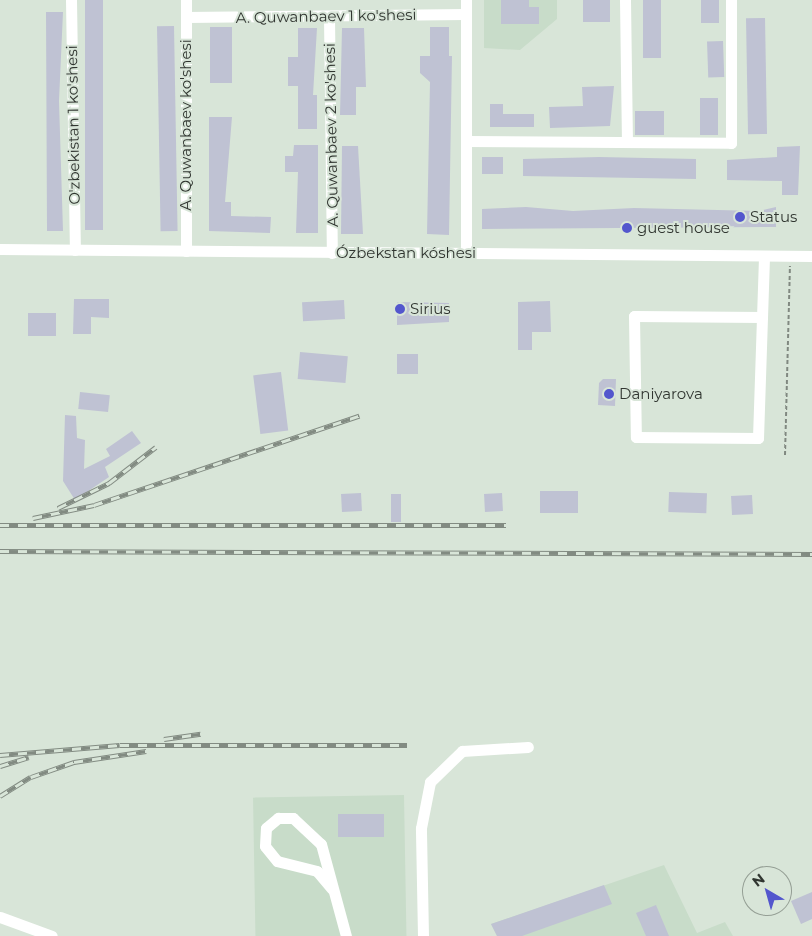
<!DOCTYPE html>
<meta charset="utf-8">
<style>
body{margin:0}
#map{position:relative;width:812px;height:936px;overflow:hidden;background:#d8e5d8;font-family:Montserrat,sans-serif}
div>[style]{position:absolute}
.built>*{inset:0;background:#c8dcc9;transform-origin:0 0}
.building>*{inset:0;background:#bfc2d3;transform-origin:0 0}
.path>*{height:2px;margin-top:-1px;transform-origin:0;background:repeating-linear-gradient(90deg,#808880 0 4px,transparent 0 6.5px)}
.minor>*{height:11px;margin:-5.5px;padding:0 5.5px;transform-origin:5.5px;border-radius:5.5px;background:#fff}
.rail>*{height:5px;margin-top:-2.5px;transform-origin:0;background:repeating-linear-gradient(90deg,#d8e5d8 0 9px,#828b82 0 18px);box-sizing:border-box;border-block:1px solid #828b82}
.dots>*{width:14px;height:14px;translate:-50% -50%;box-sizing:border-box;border:2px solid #d8e5d8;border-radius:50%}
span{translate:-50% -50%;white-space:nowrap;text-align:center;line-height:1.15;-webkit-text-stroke:4px #d8e5d8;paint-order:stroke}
.street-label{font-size:15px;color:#313631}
.poi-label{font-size:15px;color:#313631}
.left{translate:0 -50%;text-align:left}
.north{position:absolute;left:742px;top:866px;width:50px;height:50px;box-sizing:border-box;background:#d8e5d8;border:1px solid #959f95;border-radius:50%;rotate:322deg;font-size:14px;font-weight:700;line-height:20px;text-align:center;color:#313631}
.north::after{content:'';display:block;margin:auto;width:18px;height:22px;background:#5356cd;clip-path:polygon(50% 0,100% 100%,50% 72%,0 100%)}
</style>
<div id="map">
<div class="built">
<div style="clip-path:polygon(484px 0,557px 0,557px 19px,520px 50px,484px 48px)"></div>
<div style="left:404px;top:795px;width:141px;height:151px;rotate:89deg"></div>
<div style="clip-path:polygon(664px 865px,697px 933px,725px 922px,733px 936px,497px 936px,491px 924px)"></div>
</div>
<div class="building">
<div style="left:85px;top:0;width:18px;height:230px"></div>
<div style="clip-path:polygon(501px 0,529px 0,529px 7px,539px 7px,539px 24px,501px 24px)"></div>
<div style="left:583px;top:0;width:27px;height:22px"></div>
<div style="left:643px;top:0;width:18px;height:58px"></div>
<div style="left:701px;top:0;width:18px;height:23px"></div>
<div style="clip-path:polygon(46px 12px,63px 12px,59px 101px,63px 231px,47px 231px)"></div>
<div style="left:765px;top:18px;width:116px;height:19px;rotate:89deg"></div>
<div style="left:174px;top:26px;width:205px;height:17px;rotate:89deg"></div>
<div style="left:210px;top:27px;width:22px;height:56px"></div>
<div style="clip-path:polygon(430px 27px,449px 27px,449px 56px,452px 56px,449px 235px,427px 234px,430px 82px,420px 73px,420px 56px,430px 56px)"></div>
<div style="clip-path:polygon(298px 28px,317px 28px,313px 95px,317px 95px,317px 129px,298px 129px,298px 86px,288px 86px,288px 57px,298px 57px)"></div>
<div style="clip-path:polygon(342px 28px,364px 28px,366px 87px,356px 87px,356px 115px,340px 115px)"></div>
<div style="left:723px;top:41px;width:36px;height:16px;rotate:88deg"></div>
<div style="clip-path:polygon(614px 86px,610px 126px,550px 128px,549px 107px,583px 106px,582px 87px)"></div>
<div style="left:700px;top:98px;width:18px;height:37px"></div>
<div style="clip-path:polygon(490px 104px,503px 104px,503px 114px,534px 114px,534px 127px,490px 127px)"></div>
<div style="left:635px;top:111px;width:29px;height:24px"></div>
<div style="clip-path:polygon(209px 117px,232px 117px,225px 202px,231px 202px,231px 216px,271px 217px,270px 233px,209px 231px)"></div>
<div style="clip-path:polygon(294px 145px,318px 145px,318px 233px,296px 233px,298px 172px,285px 172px,285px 156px,293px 156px)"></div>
<div style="clip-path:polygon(342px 146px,358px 146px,363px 234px,341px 234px)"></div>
<div style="clip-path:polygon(800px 146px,798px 195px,782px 195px,782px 181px,727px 180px,727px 160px,777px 157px,777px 147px)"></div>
<div style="left:503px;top:157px;width:17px;height:21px;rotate:90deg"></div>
<div style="clip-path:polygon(599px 157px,696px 159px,696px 179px,523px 176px,523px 159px)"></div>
<div style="clip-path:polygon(526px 207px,573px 211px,634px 208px,759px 211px,776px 207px,776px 227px,482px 229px,482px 209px)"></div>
<div style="clip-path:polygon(74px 299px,109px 299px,109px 318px,91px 317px,91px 334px,73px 334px)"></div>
<div style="left:344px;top:300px;width:19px;height:42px;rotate:87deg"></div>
<div style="clip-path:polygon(550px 301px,551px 332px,532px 332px,532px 350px,518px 350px,518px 302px)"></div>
<div style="clip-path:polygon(397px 302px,449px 303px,449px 322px,397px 325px)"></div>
<div style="left:28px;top:313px;width:28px;height:23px"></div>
<div style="left:300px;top:352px;width:48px;height:27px;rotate:5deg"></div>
<div style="left:418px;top:354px;width:20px;height:21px;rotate:90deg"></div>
<div style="left:281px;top:372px;width:59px;height:28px;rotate:83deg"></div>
<div style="clip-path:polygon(603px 379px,616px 379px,615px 406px,598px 405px,599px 383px)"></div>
<div style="left:80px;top:392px;width:30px;height:17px;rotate:6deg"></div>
<div style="clip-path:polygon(65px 415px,76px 416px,77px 438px,85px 440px,84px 469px,110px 456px,106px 449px,132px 431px,141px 443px,105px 467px,109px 477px,75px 500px,63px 481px)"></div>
<div style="left:540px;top:491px;width:38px;height:22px"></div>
<div style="left:669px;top:492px;width:38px;height:20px;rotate:2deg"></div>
<div style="left:361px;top:493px;width:18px;height:20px;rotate:87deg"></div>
<div style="left:502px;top:493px;width:18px;height:18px;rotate:87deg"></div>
<div style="left:391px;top:494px;width:10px;height:28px"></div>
<div style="left:752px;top:495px;width:19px;height:21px;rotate:87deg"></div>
<div style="left:338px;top:814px;width:46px;height:23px"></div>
<div style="clip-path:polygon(604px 885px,612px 904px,522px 936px,497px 936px,491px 924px)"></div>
<div style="clip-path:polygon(812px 892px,812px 919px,801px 924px,791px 901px)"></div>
<div style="clip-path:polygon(656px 905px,669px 936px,646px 936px,636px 913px)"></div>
</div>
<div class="path">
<div style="left:785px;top:455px;width:189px;rotate:-88.5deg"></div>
</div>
<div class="minor">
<div style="left:71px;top:0;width:250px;rotate:89.1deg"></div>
<div style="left:186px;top:0;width:251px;rotate:90deg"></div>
<div style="left:625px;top:0;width:142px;rotate:89.2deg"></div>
<div style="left:186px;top:17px;width:280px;rotate:-0.6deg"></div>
<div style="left:329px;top:17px;width:236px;rotate:89.3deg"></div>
<div style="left:466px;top:141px;width:265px;rotate:0.4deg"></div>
<div style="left:731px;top:143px;width:143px;rotate:-90deg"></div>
<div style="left:0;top:249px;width:812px;rotate:0.49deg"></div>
<div style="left:466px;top:253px;width:253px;rotate:-90deg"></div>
<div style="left:762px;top:317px;width:128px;rotate:-179.6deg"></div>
<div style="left:634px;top:316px;width:121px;rotate:89.1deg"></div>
<div style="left:636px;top:437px;width:122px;rotate:0.5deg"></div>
<div style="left:758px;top:438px;width:182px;rotate:-88.1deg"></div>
<div style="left:332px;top:889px;width:23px;rotate:-130deg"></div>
<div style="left:317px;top:871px;width:41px;rotate:-166deg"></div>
<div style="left:277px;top:861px;width:19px;rotate:-129deg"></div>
<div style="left:265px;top:846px;width:18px;rotate:-87deg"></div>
<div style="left:266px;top:828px;width:16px;rotate:-40deg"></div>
<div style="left:278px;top:818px;width:15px"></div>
<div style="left:293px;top:818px;width:38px;rotate:43deg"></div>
<div style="left:321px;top:844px;width:95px;rotate:74.8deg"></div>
<div style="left:0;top:917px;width:55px;rotate:20.1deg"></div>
<div style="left:423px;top:936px;width:108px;rotate:-91.1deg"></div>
<div style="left:421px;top:828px;width:47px;rotate:-78.9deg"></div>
<div style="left:430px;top:782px;width:45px;rotate:-44.1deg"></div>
<div style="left:462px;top:751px;width:66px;rotate:-3.5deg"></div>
</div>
<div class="rail">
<div style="left:58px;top:508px;width:57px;rotate:-26.1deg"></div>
<div style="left:109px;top:483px;width:59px;rotate:-37.5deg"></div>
<div style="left:33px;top:518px;width:62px;rotate:-12deg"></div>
<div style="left:94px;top:505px;width:280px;rotate:-18.6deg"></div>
<div style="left:0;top:525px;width:506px"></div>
<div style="left:0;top:551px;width:812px;rotate:0.21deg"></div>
<div style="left:164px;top:739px;width:37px;rotate:-8deg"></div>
<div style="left:0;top:755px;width:120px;rotate:-4.8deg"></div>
<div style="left:120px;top:745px;width:287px"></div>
<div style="left:0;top:766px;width:30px;rotate:-17deg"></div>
<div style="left:0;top:796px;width:36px;rotate:-32deg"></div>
<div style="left:31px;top:777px;width:46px;rotate:-19.2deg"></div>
<div style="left:74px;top:762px;width:73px;rotate:-8.7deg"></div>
</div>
<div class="dots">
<div style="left:740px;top:217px;background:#5356cd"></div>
<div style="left:627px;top:228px;background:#5356cd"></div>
<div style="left:400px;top:309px;background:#5356cd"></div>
<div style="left:609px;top:394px;background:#5356cd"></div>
</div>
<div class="street-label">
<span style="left:326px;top:16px;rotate:-1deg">A. Quwanbaev 1 ko'shesi</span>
<span style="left:73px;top:125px;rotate:-91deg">O'zbekistan 1 ko'shesi</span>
<span style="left:186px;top:125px;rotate:-90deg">A. Quwanbaev ko'shesi</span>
<span style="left:331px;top:135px;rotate:-91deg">A. Quwanbaev 2 ko'shesi</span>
<span style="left:406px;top:253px">Ózbekstan kóshesi</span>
</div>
<div class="poi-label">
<span class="left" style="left:750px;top:217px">Status</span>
<span class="left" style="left:637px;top:228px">guest house</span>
<span class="left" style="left:410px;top:309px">Sirius</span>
<span class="left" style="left:619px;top:394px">Daniyarova</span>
</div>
<div class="north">N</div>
</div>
